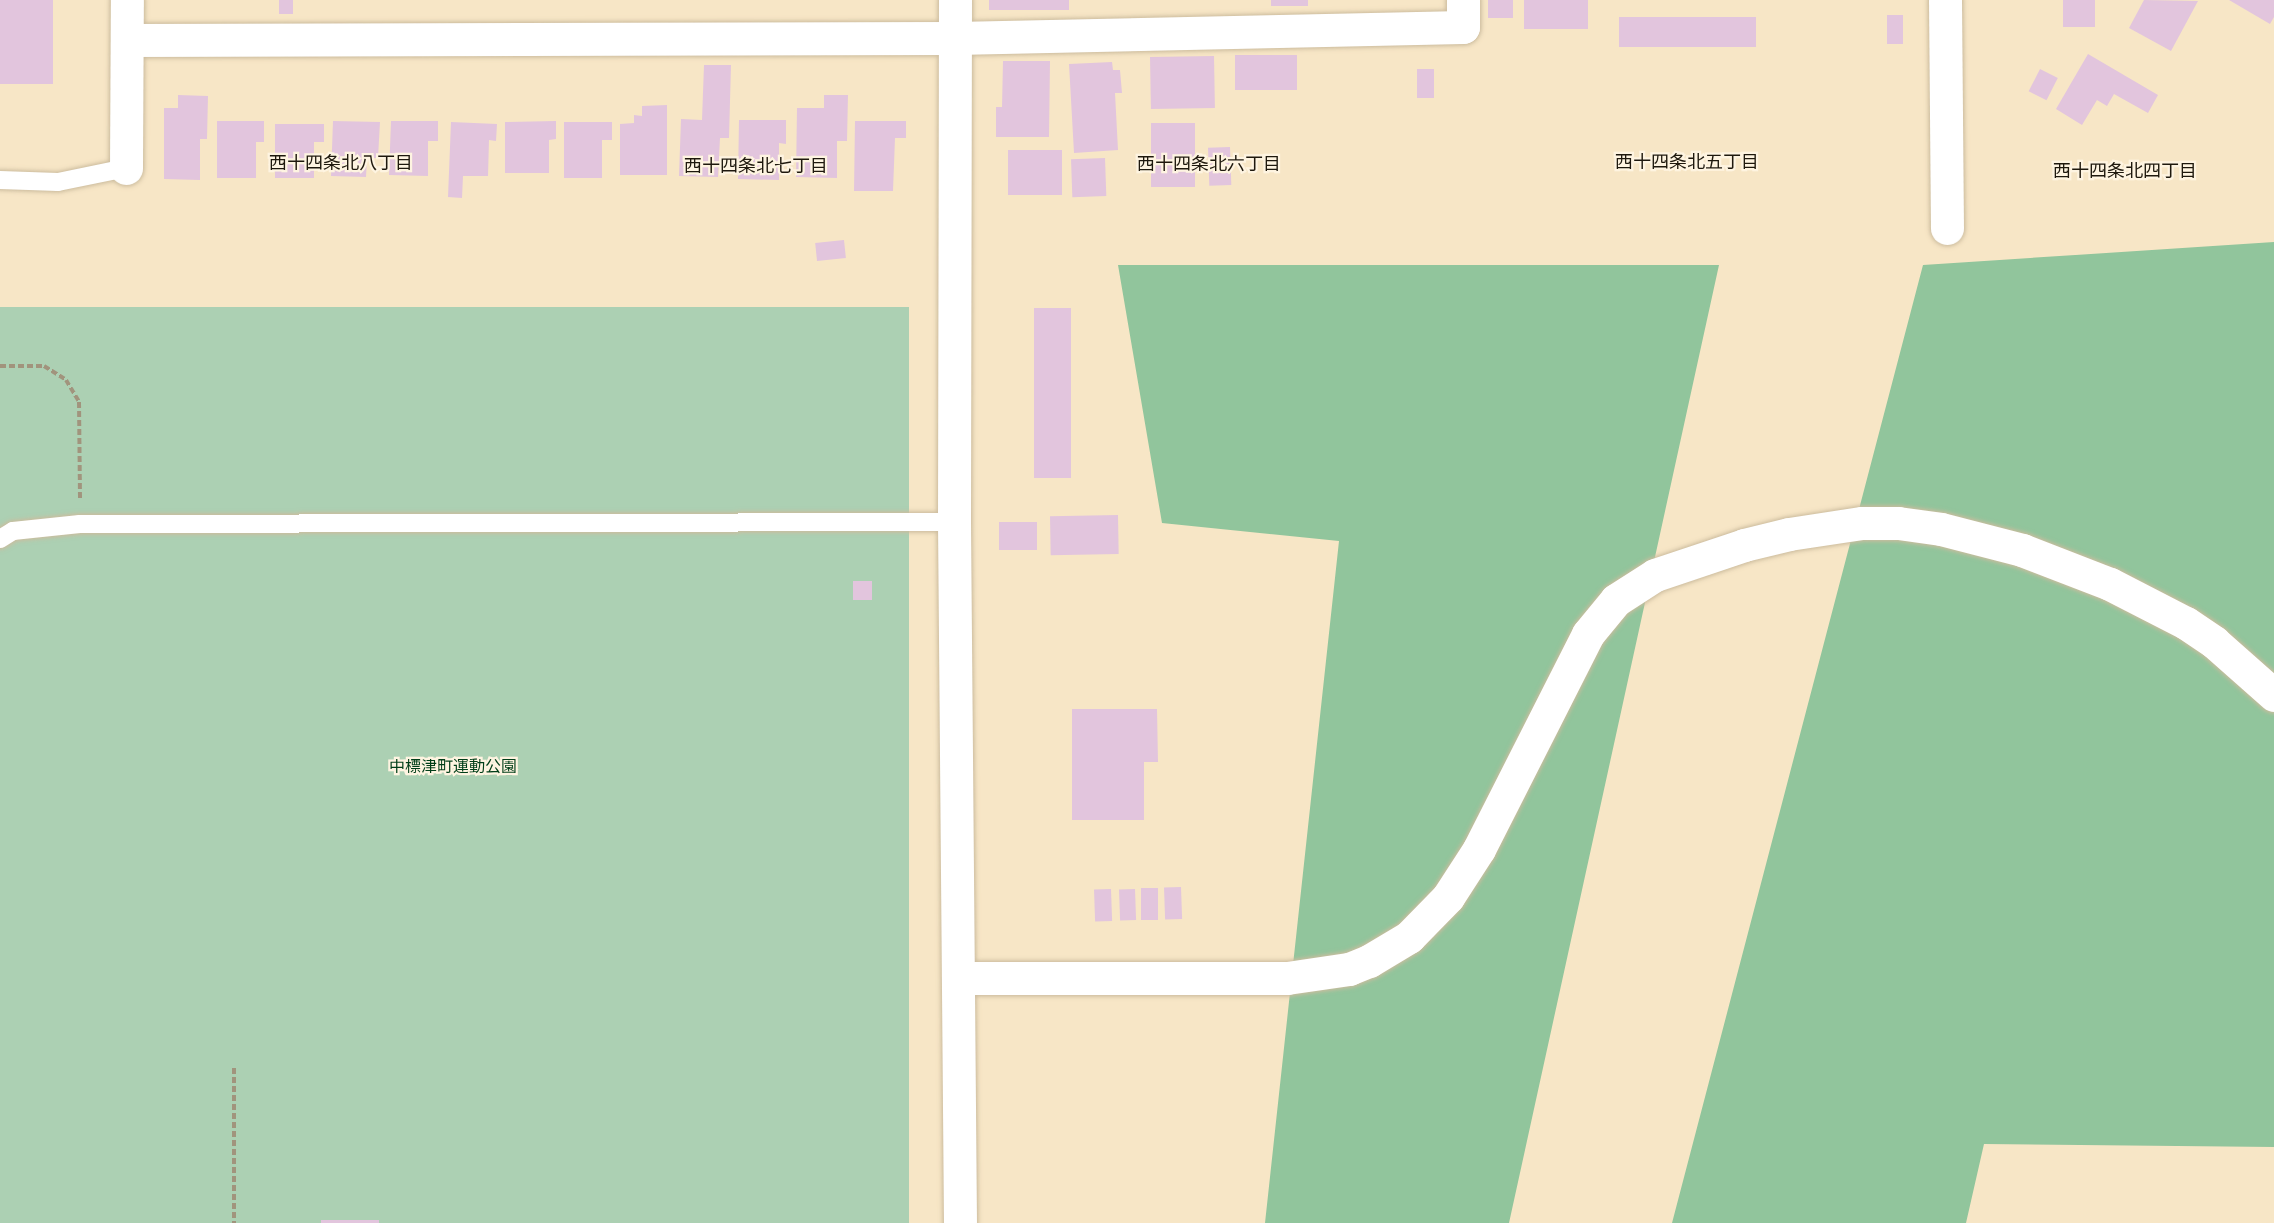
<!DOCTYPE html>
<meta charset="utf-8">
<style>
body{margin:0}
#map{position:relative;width:2274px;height:1223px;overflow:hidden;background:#f7e6c6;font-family:Figtree,"Noto Sans JP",sans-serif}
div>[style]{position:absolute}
.green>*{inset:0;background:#acd0b3;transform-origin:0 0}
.forest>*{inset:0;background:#91c59c}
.building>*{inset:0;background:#e2c5dd;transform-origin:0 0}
.path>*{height:4px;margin-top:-2px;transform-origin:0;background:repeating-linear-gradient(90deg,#a1947d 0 6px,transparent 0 9px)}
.roads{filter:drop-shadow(0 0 2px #ccbc9e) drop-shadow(0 0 2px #ccbc9e)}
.service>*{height:18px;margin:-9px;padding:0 9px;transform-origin:9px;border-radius:9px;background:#fff}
.minor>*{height:33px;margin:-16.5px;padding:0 16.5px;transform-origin:16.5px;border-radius:16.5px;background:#fff}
span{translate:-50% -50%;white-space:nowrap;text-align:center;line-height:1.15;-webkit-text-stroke:4.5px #fef4e1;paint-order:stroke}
.park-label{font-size:16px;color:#003e18}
.neighbourhood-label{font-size:18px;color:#1e180d}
</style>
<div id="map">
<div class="green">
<div style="left:909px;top:307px;width:916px;height:909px;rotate:90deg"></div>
</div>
<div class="forest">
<div style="clip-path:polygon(2274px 242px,2274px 1147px,1984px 1144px,1966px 1223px,1672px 1223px,1923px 265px)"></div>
<div style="clip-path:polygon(1118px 265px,1719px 265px,1509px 1223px,1265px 1223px,1339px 541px,1162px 523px)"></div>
</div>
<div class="building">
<div style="left:0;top:0;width:53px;height:84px"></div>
<div style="left:279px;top:0;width:14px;height:14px"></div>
<div style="left:989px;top:0;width:80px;height:10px"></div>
<div style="left:1271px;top:0;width:37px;height:6px"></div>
<div style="left:1488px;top:0;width:25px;height:18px"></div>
<div style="left:1524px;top:0;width:64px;height:29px"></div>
<div style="left:2063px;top:0;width:32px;height:27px"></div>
<div style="clip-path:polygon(2144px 0,2198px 1px,2171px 51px,2129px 28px)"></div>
<div style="clip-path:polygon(2229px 0,2274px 0,2274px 17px,2270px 24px)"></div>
<div style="left:1887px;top:15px;width:16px;height:29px"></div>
<div style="left:1756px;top:17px;width:30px;height:137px;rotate:90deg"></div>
<div style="clip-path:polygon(2088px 54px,2158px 95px,2148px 113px,2114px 94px,2107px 106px,2097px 100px,2082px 125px,2056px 109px)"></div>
<div style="left:1235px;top:55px;width:62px;height:35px"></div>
<div style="left:1214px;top:56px;width:52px;height:64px;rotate:89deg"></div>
<div style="clip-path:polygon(1003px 61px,1050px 61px,1049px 137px,996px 137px,996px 107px,1002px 107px)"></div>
<div style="clip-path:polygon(1112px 62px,1113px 70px,1120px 70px,1122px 93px,1115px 93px,1118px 150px,1074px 153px,1069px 64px)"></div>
<div style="clip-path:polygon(704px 65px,731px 65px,729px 138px,720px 138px,718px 177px,679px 176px,681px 119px,702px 120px)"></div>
<div style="left:1417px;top:69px;width:17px;height:29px"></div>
<div style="left:2040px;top:69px;width:20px;height:25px;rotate:27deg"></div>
<div style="clip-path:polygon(178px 95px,208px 96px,207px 139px,200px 139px,200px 180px,164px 179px,164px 108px,178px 108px)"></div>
<div style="clip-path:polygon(824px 95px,848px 95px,847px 141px,837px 141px,837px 178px,796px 177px,797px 108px,824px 108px)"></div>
<div style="clip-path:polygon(667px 105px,667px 175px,620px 175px,620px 124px,634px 123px,634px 115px,642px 116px,642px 106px)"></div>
<div style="clip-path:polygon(739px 120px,786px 120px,786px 144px,779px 143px,779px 180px,738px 179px)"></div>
<div style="clip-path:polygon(217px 121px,264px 121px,264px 142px,256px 142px,256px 178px,217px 178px)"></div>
<div style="clip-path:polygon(333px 121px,380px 122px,378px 158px,367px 158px,366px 177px,331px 176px)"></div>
<div style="clip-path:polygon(391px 121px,438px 121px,438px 141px,428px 141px,428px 176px,389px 175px)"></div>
<div style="clip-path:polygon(556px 121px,556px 139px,549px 140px,549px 173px,505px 173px,505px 122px)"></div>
<div style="clip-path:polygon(855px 121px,906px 121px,906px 138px,895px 138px,893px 191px,854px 191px)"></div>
<div style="clip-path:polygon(451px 122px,497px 124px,496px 141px,489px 140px,488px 176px,463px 176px,462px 198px,448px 197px)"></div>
<div style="clip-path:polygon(564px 122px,612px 122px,612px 140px,602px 140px,602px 178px,564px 178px)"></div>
<div style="left:1151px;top:123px;width:44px;height:64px"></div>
<div style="clip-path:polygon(275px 124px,324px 124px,324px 142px,314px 142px,314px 178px,275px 178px)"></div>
<div style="left:1230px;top:147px;width:38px;height:22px;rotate:88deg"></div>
<div style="left:1062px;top:150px;width:45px;height:54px;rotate:90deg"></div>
<div style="left:1105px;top:158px;width:38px;height:34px;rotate:88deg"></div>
<div style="left:844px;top:240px;width:18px;height:29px;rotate:84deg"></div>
<div style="left:1034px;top:308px;width:37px;height:170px"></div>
<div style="left:1118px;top:515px;width:39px;height:68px;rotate:89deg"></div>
<div style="left:1037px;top:522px;width:28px;height:38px;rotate:90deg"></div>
<div style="left:853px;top:581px;width:19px;height:19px"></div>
<div style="clip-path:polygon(1072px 709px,1157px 709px,1158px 762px,1144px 762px,1144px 820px,1072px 820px)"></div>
<div style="left:1181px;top:887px;width:32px;height:17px;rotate:88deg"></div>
<div style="left:1141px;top:888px;width:17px;height:32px"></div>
<div style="left:1111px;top:889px;width:32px;height:17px;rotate:88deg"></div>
<div style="left:1135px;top:889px;width:31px;height:16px;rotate:88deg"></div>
<div style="left:321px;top:1220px;width:58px;height:3px"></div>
</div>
<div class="path">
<div style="left:0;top:366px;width:44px"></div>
<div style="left:44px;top:366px;width:26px;rotate:32deg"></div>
<div style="left:66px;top:380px;width:26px;rotate:59deg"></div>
<div style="left:79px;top:402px;width:97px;rotate:89.4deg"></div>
<div style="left:234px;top:1068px;width:155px;rotate:90deg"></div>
</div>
<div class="roads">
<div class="service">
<div style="left:0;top:180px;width:58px;rotate:2deg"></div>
<div style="left:58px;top:182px;width:69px;rotate:-11.6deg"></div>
<div style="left:0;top:539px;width:15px;rotate:-32deg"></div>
<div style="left:13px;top:531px;width:67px;rotate:-6deg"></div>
<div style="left:80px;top:524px;width:874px;rotate:-0.13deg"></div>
</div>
<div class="minor">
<div style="left:955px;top:0;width:522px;rotate:90.11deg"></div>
<div style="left:954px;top:522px;width:701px;rotate:89.51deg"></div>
<div style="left:1945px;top:0;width:228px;rotate:89.5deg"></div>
<div style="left:127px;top:40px;width:828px;rotate:-0.14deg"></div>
<div style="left:955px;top:38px;width:508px;rotate:-1.24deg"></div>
<div style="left:1463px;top:27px;width:27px;rotate:-90deg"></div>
<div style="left:126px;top:168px;width:168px;rotate:-89.7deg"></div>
<div style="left:958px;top:978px;width:329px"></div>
<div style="left:1287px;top:978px;width:63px;rotate:-8.3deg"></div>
<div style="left:1349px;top:969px;width:22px;rotate:-22deg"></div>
<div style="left:1369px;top:961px;width:47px;rotate:-31deg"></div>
<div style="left:1409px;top:937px;width:56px;rotate:-45.7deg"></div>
<div style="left:1448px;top:897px;width:57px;rotate:-57.1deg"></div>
<div style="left:1479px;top:849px;width:241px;rotate:-63.1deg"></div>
<div style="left:1588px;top:634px;width:44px;rotate:-50.5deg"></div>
<div style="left:1616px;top:600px;width:46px;rotate:-32.7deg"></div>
<div style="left:1655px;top:575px;width:94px;rotate:-18.6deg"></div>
<div style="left:1744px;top:545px;width:46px;rotate:-13.7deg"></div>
<div style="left:1789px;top:534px;width:74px;rotate:-8.6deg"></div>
<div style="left:1862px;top:523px;width:36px"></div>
<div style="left:1898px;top:523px;width:43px;rotate:7.9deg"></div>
<div style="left:1941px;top:529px;width:84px;rotate:14.5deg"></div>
<div style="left:2022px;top:550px;width:94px;rotate:21.1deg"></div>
<div style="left:2110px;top:584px;width:85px;rotate:27.2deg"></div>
<div style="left:2186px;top:623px;width:34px;rotate:34deg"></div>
<div style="left:2214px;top:642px;width:80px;rotate:41.5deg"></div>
</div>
</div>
<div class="park-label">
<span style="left:453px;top:767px">中標津町運動公園</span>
</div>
<div class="neighbourhood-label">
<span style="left:1687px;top:162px">西十四条北五丁目</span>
<span style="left:341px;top:163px">西十四条北八丁目</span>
<span style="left:1209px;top:164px">西十四条北六丁目</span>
<span style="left:756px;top:166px">西十四条北七丁目</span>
<span style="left:2125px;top:171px">西十四条北四丁目</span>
</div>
</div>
